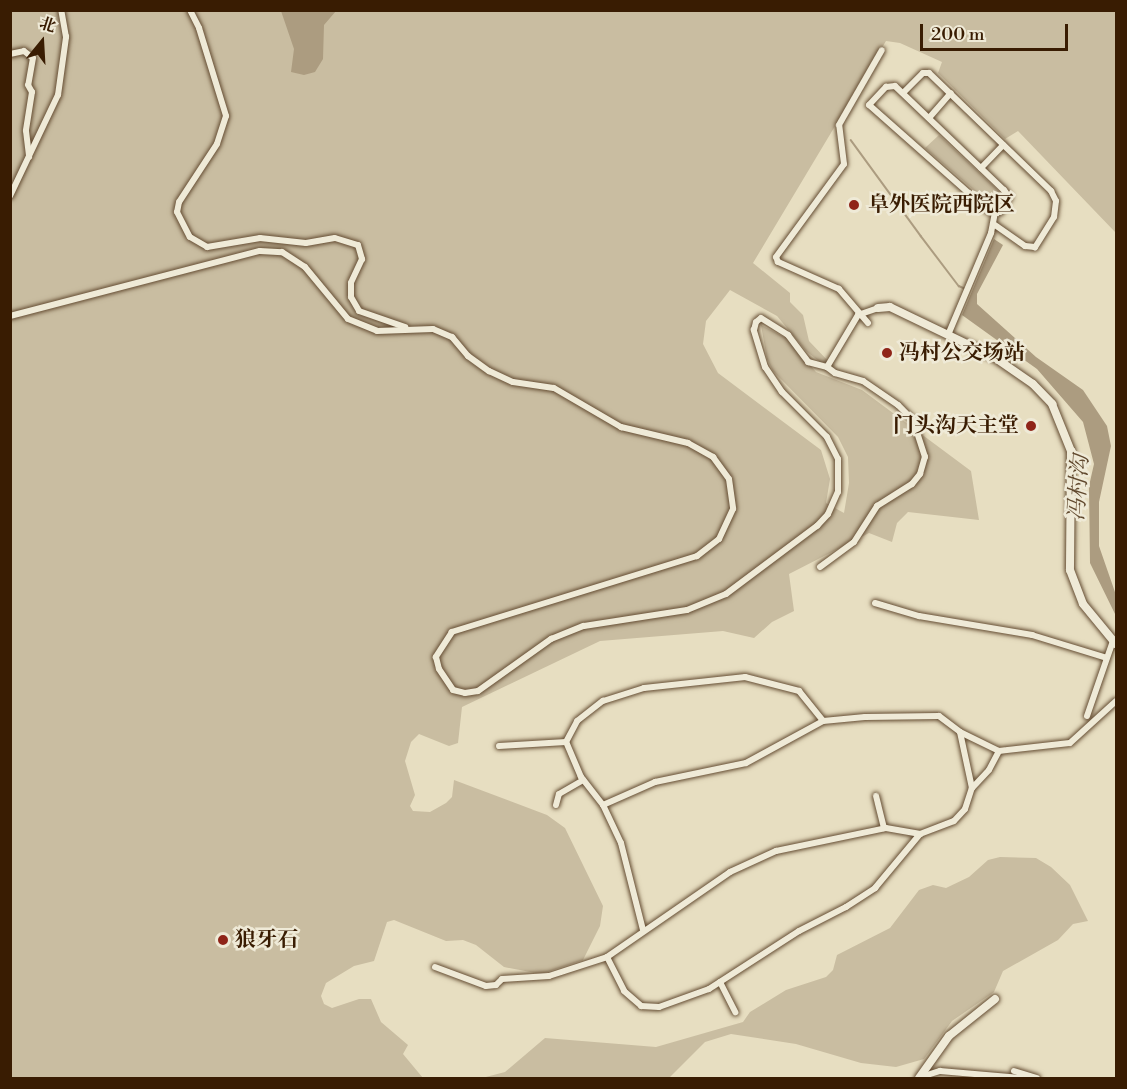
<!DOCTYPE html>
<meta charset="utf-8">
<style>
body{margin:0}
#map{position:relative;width:1127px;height:1089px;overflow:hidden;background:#e7dec1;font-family:"Libre Bodoni","Noto Serif SC",serif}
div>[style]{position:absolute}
.green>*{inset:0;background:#c9bda1}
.water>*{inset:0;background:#ac9c80}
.stream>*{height:1.5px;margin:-0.75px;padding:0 0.75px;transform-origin:0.75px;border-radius:0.75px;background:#ac9c80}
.roads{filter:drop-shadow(0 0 2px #644c32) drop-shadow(0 0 2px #644c32)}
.street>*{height:6px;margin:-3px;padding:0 3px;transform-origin:3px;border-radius:3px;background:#efead7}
.secondary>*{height:8px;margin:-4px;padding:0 4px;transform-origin:4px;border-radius:4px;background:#efead7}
.dots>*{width:16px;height:16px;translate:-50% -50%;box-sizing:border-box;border:3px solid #efead7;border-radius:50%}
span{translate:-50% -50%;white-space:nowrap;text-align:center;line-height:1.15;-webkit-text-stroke:5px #efead7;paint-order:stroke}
.poi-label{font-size:21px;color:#391c02;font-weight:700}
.left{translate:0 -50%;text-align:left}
.right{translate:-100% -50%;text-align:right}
.water-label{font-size:22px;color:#61492e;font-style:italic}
.frame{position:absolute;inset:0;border:12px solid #391c02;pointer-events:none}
.north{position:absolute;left:12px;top:12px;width:60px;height:60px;-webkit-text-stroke:4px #efead7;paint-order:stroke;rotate:18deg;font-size:16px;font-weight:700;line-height:24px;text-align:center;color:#391c02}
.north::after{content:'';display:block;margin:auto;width:21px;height:27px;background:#391c02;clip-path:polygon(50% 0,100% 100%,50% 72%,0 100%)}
.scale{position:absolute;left:920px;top:24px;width:148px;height:27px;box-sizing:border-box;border:3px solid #391c02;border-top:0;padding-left:8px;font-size:18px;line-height:21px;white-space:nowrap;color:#391c02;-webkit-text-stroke:4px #efead7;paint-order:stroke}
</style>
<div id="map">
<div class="green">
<div style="clip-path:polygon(10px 11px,1116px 11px,1116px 233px,1018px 131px,1005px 139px,938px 73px,942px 62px,900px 43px,886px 41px,753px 263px,790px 293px,790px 302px,803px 315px,809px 341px,829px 362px,820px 362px,806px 351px,777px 316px,730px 290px,706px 321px,703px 344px,718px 373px,821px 450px,830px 479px,826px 503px,844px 513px,849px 483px,848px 457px,838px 437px,773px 371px,767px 359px,761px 325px,786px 338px,816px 372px,862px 390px,971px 471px,979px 520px,908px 512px,897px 523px,892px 542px,869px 533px,789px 574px,794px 611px,772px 622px,754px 638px,723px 631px,600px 641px,462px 707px,458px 743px,449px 746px,419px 734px,411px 742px,405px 761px,415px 795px,410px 806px,413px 811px,430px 812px,446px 803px,452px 797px,454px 780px,547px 815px,565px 828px,603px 906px,600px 926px,583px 960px,541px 974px,504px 967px,476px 945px,463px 940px,446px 941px,394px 920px,387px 922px,374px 961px,354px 966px,326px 983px,321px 996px,324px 1004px,332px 1008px,359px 999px,371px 999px,381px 1022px,408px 1045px,403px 1054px,423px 1078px,11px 1078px)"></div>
<div style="clip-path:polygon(939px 135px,1005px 197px,997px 210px,925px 148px)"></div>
<div style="clip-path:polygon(1000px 857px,1036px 858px,1051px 867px,1070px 885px,1088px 921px,1073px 924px,1058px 940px,1003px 971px,994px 992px,952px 1021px,924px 1059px,896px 1067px,861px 1063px,796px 1044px,731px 1034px,705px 1042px,669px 1078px,482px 1078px,505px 1072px,545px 1038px,656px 1047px,743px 1022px,750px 1012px,786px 990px,826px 977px,833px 970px,837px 955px,890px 928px,919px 890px,933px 885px,946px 888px,969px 877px,988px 860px)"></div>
</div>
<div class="water">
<div style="clip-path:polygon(281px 11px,336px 11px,324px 25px,323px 59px,315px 72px,304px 75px,291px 72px,294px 49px)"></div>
<div style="clip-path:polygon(994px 239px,1003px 245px,977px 294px,977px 304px,1036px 357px,1083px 390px,1107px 426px,1111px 446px,1099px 502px,1099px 546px,1116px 595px,1116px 616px,1090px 563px,1089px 486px,1094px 464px,1083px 422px,1037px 369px,962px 315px)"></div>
</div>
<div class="stream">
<div style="left:851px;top:140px;width:119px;rotate:53.9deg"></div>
<div style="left:921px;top:236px;width:63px;rotate:52.8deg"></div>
<div style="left:959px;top:286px;width:8px;rotate:23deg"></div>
<div style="left:790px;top:1078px;width:31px"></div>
</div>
<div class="roads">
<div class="street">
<div style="left:190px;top:10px;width:20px;rotate:63deg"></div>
<div style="left:199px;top:28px;width:92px;rotate:72.9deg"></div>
<div style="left:226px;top:116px;width:29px;rotate:108deg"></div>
<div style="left:217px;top:144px;width:69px;rotate:123.2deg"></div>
<div style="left:179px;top:202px;width:10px;rotate:101deg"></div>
<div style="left:177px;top:212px;width:28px;rotate:63deg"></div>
<div style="left:190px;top:237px;width:20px;rotate:30deg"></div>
<div style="left:207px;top:247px;width:54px;rotate:-9.6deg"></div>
<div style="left:260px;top:238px;width:46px;rotate:6.2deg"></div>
<div style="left:306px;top:243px;width:29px;rotate:-10deg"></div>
<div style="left:335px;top:238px;width:24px;rotate:17deg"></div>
<div style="left:358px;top:245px;width:15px;rotate:74deg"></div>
<div style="left:362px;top:259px;width:26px;rotate:115deg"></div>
<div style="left:351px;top:283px;width:14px;rotate:90deg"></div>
<div style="left:351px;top:297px;width:16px;rotate:60deg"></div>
<div style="left:359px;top:311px;width:49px;rotate:19.2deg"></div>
<div style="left:10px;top:54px;width:14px;rotate:-12deg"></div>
<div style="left:24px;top:51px;width:11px;rotate:38deg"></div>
<div style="left:33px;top:58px;width:27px;rotate:100deg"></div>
<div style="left:28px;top:85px;width:8px;rotate:60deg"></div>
<div style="left:32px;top:92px;width:39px;rotate:99deg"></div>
<div style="left:26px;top:131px;width:26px;rotate:83deg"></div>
<div style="left:895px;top:86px;width:151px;rotate:43.7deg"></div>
<div style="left:1004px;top:190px;width:9px;rotate:54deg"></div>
<div style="left:1009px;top:197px;width:17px;rotate:121deg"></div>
<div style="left:1000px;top:212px;width:11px;rotate:-175deg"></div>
<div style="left:989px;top:211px;width:160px;rotate:-138.5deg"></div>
<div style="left:869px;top:105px;width:25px;rotate:-47deg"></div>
<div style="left:886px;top:87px;width:9px;rotate:-6deg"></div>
<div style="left:903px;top:93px;width:28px;rotate:-45deg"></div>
<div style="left:923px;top:73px;width:6px"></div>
<div style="left:929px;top:73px;width:170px;rotate:44deg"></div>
<div style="left:1051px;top:191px;width:11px;rotate:63deg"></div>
<div style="left:1056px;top:201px;width:16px;rotate:97deg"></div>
<div style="left:1054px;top:217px;width:36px;rotate:122deg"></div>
<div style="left:1035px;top:247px;width:10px;rotate:-174deg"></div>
<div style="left:1025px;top:246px;width:39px;rotate:-145deg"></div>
<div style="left:929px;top:118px;width:33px;rotate:-49deg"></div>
<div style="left:981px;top:168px;width:32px;rotate:-46deg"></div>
<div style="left:10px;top:196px;width:112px;rotate:-64.6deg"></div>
<div style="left:58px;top:95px;width:59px;rotate:-82.1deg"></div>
<div style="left:66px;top:37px;width:27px;rotate:-100deg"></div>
<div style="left:10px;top:316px;width:258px;rotate:-14.6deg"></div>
<div style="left:260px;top:251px;width:22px;rotate:3deg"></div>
<div style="left:282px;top:252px;width:27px;rotate:33deg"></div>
<div style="left:305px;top:267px;width:67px;rotate:50.4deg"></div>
<div style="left:348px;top:319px;width:31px;rotate:22deg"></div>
<div style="left:377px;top:331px;width:56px;rotate:-2deg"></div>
<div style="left:433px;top:329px;width:21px;rotate:23deg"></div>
<div style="left:452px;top:337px;width:25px;rotate:50deg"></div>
<div style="left:468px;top:356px;width:26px;rotate:36deg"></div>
<div style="left:489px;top:371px;width:26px;rotate:25deg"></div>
<div style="left:513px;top:382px;width:41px;rotate:8.3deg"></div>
<div style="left:554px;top:388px;width:78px;rotate:30.2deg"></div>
<div style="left:621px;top:427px;width:69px;rotate:13.4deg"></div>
<div style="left:688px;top:443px;width:29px;rotate:29deg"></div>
<div style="left:713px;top:457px;width:27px;rotate:54deg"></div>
<div style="left:729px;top:479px;width:30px;rotate:82deg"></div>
<div style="left:733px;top:509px;width:33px;rotate:115deg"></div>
<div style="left:719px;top:539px;width:28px;rotate:142deg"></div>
<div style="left:697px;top:556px;width:257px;rotate:162.8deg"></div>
<div style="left:452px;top:632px;width:30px;rotate:123deg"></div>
<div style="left:436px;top:657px;width:12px;rotate:76deg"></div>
<div style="left:439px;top:669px;width:25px;rotate:56deg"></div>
<div style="left:453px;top:690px;width:12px;rotate:14deg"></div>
<div style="left:465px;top:693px;width:13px;rotate:-9deg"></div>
<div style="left:478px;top:691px;width:90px;rotate:-35.5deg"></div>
<div style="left:551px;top:639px;width:35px;rotate:-22deg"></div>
<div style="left:584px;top:626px;width:104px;rotate:-8.8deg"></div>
<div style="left:687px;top:610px;width:42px;rotate:-22.3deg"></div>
<div style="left:726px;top:594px;width:114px;rotate:-36.8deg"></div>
<div style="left:817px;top:526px;width:16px;rotate:-47deg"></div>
<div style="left:828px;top:514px;width:24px;rotate:-66deg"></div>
<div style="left:838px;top:492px;width:33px;rotate:-90deg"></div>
<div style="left:838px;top:459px;width:25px;rotate:-117deg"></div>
<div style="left:827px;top:437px;width:64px;rotate:-135deg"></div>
<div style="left:782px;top:392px;width:30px;rotate:-124deg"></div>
<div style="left:765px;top:367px;width:39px;rotate:-107deg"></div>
<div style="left:754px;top:330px;width:8px;rotate:-76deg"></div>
<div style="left:756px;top:322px;width:6px;rotate:-39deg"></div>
<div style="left:761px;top:318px;width:32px;rotate:32deg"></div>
<div style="left:788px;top:335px;width:34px;rotate:53deg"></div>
<div style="left:808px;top:362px;width:20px;rotate:15deg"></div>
<div style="left:827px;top:367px;width:61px;rotate:-59.2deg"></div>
<div style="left:858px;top:315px;width:21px;rotate:-19deg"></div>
<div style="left:868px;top:323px;width:45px;rotate:-130.5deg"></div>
<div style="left:839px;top:289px;width:67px;rotate:-156.1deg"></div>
<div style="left:778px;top:262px;width:5px;rotate:-112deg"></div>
<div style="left:776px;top:257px;width:115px;rotate:-53.8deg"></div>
<div style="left:844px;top:164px;width:39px;rotate:-97deg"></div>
<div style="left:839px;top:125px;width:86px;rotate:-60.2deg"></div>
<div style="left:948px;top:335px;width:111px;rotate:-67.1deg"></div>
<div style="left:991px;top:233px;width:20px;rotate:-79deg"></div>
<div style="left:820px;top:567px;width:42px;rotate:-36.3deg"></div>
<div style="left:854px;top:542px;width:43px;rotate:-57.4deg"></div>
<div style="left:877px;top:506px;width:41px;rotate:-32.2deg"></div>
<div style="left:912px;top:484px;width:13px;rotate:-51deg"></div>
<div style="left:920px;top:474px;width:18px;rotate:-74deg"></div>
<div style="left:925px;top:457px;width:39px;rotate:-108deg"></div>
<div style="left:913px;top:420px;width:21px;rotate:-135deg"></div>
<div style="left:898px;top:405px;width:42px;rotate:-145.6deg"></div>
<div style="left:863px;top:381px;width:29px;rotate:-164deg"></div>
<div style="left:835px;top:373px;width:10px;rotate:-143deg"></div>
<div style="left:875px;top:603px;width:46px;rotate:16.5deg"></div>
<div style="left:919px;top:616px;width:115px;rotate:9.5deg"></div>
<div style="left:1032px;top:635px;width:78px;rotate:17deg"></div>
<div style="left:1087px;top:716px;width:79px;rotate:-70.9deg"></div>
<div style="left:499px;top:746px;width:67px;rotate:-3.4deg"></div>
<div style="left:999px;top:751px;width:71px;rotate:-6.4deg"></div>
<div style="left:1070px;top:743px;width:62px;rotate:-42.4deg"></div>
<div style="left:876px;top:796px;width:33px;rotate:76deg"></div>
<div style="left:556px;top:805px;width:11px;rotate:-75deg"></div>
<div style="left:559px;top:794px;width:28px;rotate:-30deg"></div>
<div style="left:603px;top:805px;width:57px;rotate:-23.9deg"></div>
<div style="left:655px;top:782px;width:93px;rotate:-11.8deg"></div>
<div style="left:746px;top:763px;width:88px;rotate:-28.6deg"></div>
<div style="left:823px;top:721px;width:42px;rotate:-5.4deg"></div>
<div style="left:865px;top:717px;width:74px;rotate:-0.8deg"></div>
<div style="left:939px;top:716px;width:26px;rotate:37deg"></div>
<div style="left:960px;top:732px;width:43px;rotate:26deg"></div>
<div style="left:999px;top:751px;width:21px;rotate:118deg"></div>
<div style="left:989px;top:770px;width:25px;rotate:133deg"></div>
<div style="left:643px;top:930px;width:90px;rotate:-104.2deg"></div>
<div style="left:621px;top:843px;width:42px;rotate:-115.3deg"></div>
<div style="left:603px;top:805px;width:36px;rotate:-128deg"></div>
<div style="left:581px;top:777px;width:38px;rotate:-113deg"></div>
<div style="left:566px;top:742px;width:24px;rotate:-62deg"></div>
<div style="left:577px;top:721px;width:33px;rotate:-38deg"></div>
<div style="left:603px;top:701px;width:43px;rotate:-17.6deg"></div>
<div style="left:644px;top:688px;width:102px;rotate:-6.2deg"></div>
<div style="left:745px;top:677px;width:56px;rotate:14.5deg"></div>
<div style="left:799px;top:691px;width:38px;rotate:51deg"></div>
<div style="left:607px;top:957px;width:38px;rotate:63deg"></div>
<div style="left:624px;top:991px;width:23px;rotate:41deg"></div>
<div style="left:641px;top:1006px;width:18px;rotate:3deg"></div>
<div style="left:659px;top:1007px;width:53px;rotate:-19.8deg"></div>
<div style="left:709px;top:989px;width:107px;rotate:-32.8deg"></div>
<div style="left:799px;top:931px;width:53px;rotate:-27.1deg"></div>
<div style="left:846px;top:907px;width:35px;rotate:-33deg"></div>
<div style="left:875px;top:888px;width:70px;rotate:-50.2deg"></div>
<div style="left:920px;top:834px;width:36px;rotate:-21deg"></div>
<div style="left:954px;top:821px;width:16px;rotate:-47deg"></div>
<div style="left:965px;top:809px;width:22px;rotate:-72deg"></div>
<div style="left:972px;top:788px;width:57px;rotate:-102.1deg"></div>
<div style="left:435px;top:967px;width:54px;rotate:20.4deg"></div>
<div style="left:486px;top:986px;width:10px;rotate:-6deg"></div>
<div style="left:496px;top:985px;width:8px;rotate:-45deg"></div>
<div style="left:502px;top:979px;width:47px;rotate:-3.7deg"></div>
<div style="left:549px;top:976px;width:61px;rotate:-18.1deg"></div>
<div style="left:607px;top:957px;width:150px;rotate:-34.6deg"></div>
<div style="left:730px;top:872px;width:51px;rotate:-24.5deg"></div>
<div style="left:776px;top:851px;width:112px;rotate:-11.8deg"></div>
<div style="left:886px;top:828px;width:35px;rotate:10deg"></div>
<div style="left:720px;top:982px;width:34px;rotate:63deg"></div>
<div style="left:1014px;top:1071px;width:24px;rotate:17deg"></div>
<div style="left:921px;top:1077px;width:20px;rotate:-18deg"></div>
<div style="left:940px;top:1071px;width:81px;rotate:4.9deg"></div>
</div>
<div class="secondary">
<div style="left:878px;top:308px;width:12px;rotate:-5deg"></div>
<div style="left:890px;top:307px;width:115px;rotate:25.7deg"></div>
<div style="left:994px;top:357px;width:47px;rotate:34.7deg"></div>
<div style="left:1033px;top:384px;width:28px;rotate:46deg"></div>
<div style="left:1052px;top:404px;width:51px;rotate:68deg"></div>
<div style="left:1071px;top:451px;width:119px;rotate:90.5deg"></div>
<div style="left:1070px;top:570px;width:36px;rotate:69deg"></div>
<div style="left:1083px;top:604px;width:52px;rotate:50.5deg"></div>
<div style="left:919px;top:1078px;width:52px;rotate:-54.5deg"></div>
<div style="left:949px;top:1036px;width:59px;rotate:-38.8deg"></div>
</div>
</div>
<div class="dots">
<div style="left:854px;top:205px;background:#8f2418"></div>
<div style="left:887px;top:353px;background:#8f2418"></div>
<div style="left:1031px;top:426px;background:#8f2418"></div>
<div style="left:223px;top:940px;background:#8f2418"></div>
</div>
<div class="poi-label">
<span class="left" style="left:868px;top:205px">阜外医院西院区</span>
<span class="left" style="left:899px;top:353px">冯村公交场站</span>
<span class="right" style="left:1019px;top:426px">门头沟天主堂</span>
<span class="left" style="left:235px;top:940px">狼牙石</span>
</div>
<div class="water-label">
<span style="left:1079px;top:488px;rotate:-86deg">冯村沟</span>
</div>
<div class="frame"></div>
<div class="north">北</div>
<div class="scale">200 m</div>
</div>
